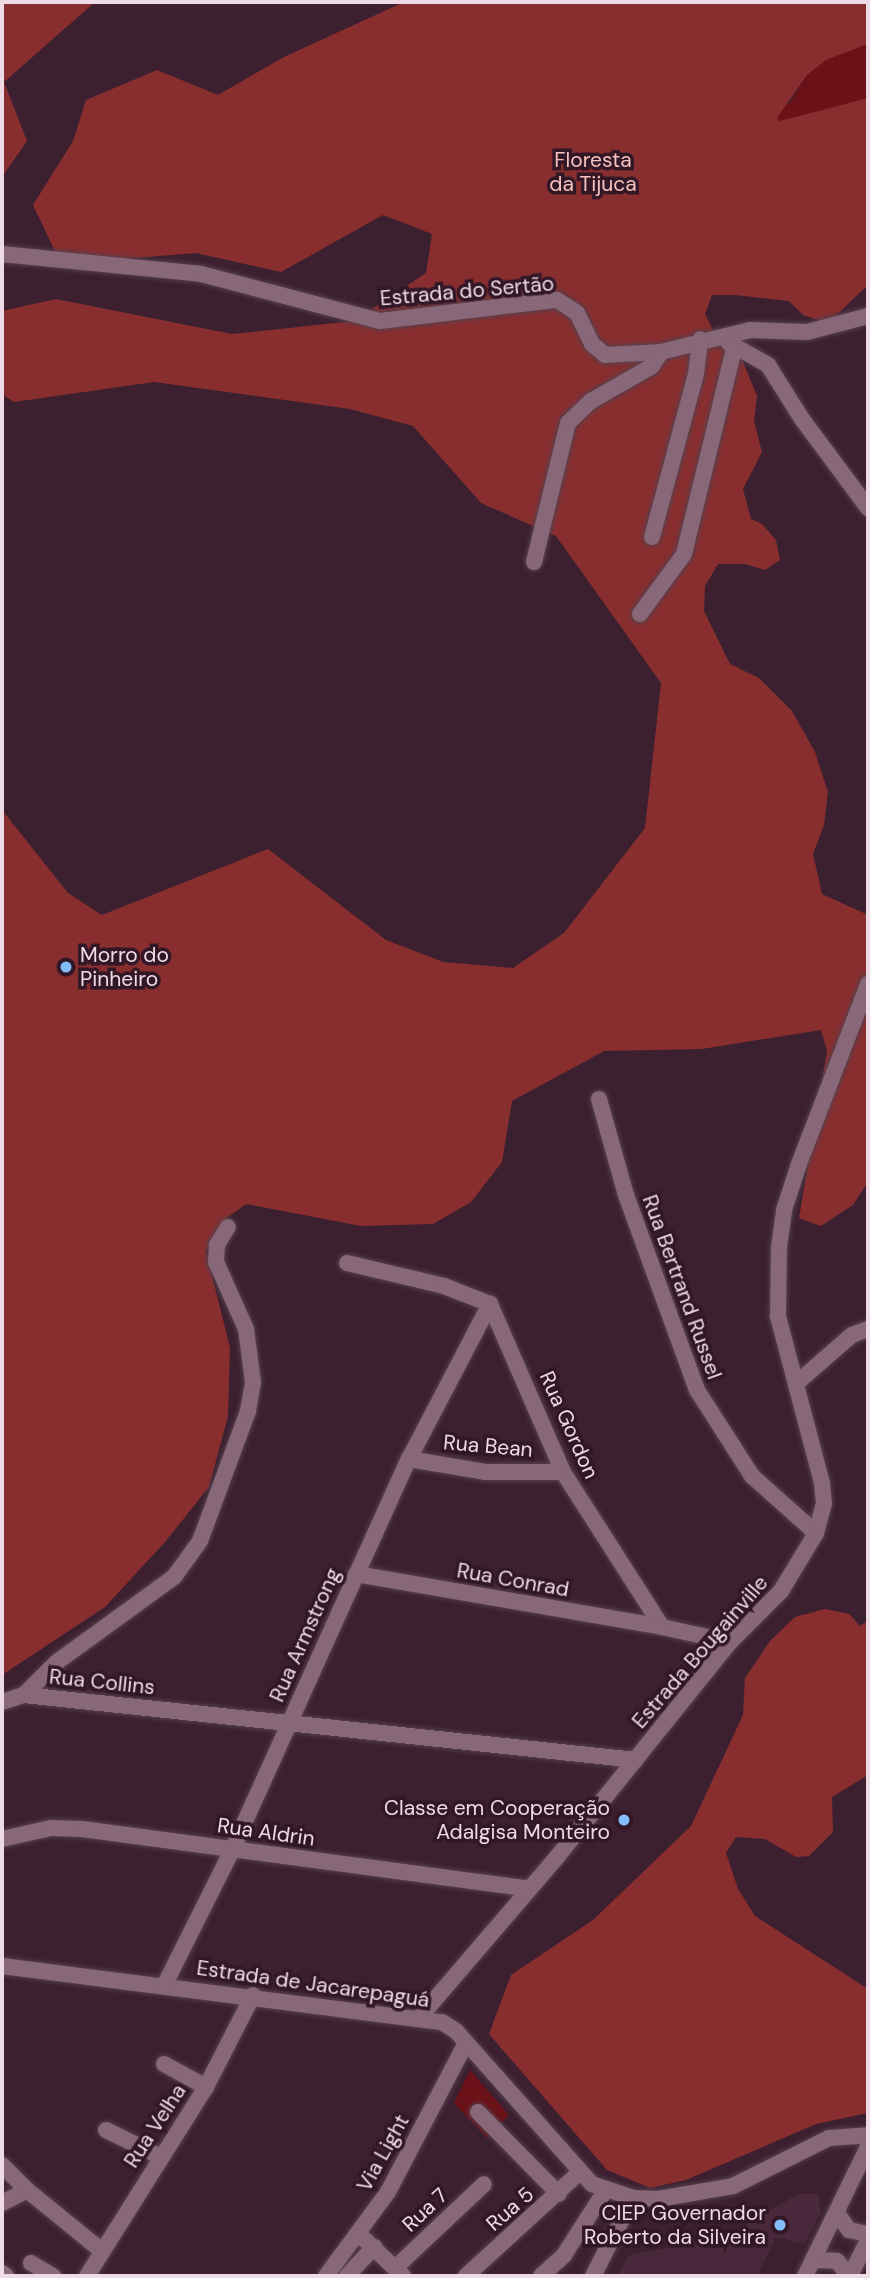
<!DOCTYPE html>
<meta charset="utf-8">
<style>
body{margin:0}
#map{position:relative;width:870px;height:2278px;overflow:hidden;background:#3c2030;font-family:"DM Sans",sans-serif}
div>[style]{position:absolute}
.built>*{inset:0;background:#49283b}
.green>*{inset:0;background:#6b1118}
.forest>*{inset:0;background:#892e2f}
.roads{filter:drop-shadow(0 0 2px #57404d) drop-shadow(0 0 2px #57404d)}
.minor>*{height:16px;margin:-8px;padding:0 8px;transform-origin:8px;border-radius:8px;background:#886779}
.dots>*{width:19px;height:19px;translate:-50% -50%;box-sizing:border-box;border:4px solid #321726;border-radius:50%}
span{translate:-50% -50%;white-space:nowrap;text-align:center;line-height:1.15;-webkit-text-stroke:7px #321726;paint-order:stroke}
.park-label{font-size:21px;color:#f8c3bf}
.street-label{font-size:21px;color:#eedbe5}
.poi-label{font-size:21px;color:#eedbe5}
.left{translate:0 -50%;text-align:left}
.right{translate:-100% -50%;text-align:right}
.frame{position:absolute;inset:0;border:4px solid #eedbe5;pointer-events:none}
</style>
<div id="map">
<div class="built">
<div style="clip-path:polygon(798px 2194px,818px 2194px,821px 2213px,804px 2244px,776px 2237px,757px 2276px,618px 2276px,629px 2255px,722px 2239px)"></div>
</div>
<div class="green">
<div style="clip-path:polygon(868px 44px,868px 98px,780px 121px,777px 118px,778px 111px,790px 102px,807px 75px,826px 60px)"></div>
<div style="clip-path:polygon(470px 2070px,509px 2115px,487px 2138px,454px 2103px)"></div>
</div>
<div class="forest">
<div style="clip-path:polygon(2px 2px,95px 2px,4px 82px,27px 141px,2px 177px)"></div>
<div style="clip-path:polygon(404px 2px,868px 2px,868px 44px,826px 60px,807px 75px,777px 118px,780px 121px,868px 98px,868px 285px,828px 323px,803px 315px,789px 301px,735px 295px,712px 295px,705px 314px,715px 334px,736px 345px,757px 396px,754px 421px,762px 452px,743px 489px,751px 519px,762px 524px,776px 540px,780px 560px,765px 570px,745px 564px,718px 564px,705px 586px,704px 611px,730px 664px,759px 678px,792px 711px,815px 752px,828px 792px,824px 825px,813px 854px,822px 894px,868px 915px,868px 1182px,853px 1205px,821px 1226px,799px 1218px,827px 1051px,821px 1030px,702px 1049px,604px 1051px,512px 1101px,502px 1162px,471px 1202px,433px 1224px,361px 1226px,246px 1204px,224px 1220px,206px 1251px,230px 1348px,228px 1416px,209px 1487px,165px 1542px,105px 1607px,2px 1675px,2px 810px,68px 893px,102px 915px,268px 849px,386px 940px,443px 962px,513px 968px,564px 933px,645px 828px,661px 683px,556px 536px,481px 503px,413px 426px,350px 409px,154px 382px,14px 402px,2px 394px,2px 311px,56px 299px,232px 334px,354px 321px,426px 273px,432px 234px,383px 215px,281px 272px,196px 253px,61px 264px,33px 205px,73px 141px,86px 100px,157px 70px,218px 95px,284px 57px)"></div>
<div style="clip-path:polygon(825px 1609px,849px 1614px,860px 1626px,868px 1621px,868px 1775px,832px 1797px,833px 1832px,809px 1856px,796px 1857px,765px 1839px,736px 1837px,726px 1853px,738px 1889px,755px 1916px,868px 1989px,868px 2113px,816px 2124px,686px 2180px,650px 2188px,607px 2170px,489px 2034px,511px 1975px,593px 1920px,691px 1826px,743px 1715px,745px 1678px,770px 1641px,795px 1617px)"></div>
</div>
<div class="roads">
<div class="minor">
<div style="left:2px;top:254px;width:200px;rotate:5.7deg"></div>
<div style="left:201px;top:274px;width:185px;rotate:14.7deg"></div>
<div style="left:380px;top:321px;width:178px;rotate:-6.8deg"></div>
<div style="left:557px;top:300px;width:24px;rotate:33deg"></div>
<div style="left:577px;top:313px;width:34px;rotate:64deg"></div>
<div style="left:592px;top:344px;width:17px;rotate:40deg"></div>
<div style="left:605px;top:355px;width:56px;rotate:-3.1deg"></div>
<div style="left:661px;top:352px;width:92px;rotate:-13.9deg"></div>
<div style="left:750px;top:330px;width:57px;rotate:2deg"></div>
<div style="left:807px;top:332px;width:63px;rotate:-14.7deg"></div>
<div style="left:729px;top:343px;width:45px;rotate:29.4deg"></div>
<div style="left:768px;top:365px;width:64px;rotate:57.8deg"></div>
<div style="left:802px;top:419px;width:111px;rotate:53.4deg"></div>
<div style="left:652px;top:537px;width:169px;rotate:-74.9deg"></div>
<div style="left:696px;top:374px;width:35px;rotate:-83deg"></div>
<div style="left:534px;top:562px;width:143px;rotate:-76.3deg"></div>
<div style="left:568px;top:423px;width:32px;rotate:-44deg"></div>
<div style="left:591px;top:401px;width:70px;rotate:-29.8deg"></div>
<div style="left:652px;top:366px;width:17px;rotate:-57deg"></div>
<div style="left:640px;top:614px;width:74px;rotate:-53.7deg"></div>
<div style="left:684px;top:554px;width:211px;rotate:-76.3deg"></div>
<div style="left:599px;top:1099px;width:100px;rotate:74.3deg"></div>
<div style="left:626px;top:1195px;width:208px;rotate:70deg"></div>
<div style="left:697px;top:1390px;width:102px;rotate:57.4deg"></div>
<div style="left:752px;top:1476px;width:86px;rotate:41.7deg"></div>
<div style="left:347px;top:1263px;width:100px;rotate:13.3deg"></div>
<div style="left:444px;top:1286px;width:49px;rotate:21.4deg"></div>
<div style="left:490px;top:1304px;width:183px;rotate:66.5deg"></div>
<div style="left:563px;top:1472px;width:184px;rotate:57.4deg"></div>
<div style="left:662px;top:1627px;width:70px;rotate:12.4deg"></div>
<div style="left:799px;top:1381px;width:70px;rotate:-41deg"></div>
<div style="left:852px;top:1335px;width:17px;rotate:-21deg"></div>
<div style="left:409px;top:1459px;width:77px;rotate:9.7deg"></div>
<div style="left:485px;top:1472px;width:78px"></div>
<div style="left:356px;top:1574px;width:311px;rotate:9.8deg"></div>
<div style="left:24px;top:1695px;width:47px;rotate:-45deg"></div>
<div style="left:57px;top:1662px;width:145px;rotate:-36deg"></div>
<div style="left:174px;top:1577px;width:44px;rotate:-54.2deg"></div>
<div style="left:200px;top:1541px;width:139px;rotate:-69.7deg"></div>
<div style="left:248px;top:1411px;width:29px;rotate:-80deg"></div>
<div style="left:253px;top:1382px;width:53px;rotate:-97.5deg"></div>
<div style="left:246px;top:1329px;width:73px;rotate:-114.1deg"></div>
<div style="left:216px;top:1262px;width:17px;rotate:-87deg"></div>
<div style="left:217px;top:1245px;width:21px;rotate:-59deg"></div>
<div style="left:2px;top:1702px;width:23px;rotate:-18deg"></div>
<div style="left:24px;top:1695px;width:615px;rotate:6.06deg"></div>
<div style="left:2px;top:1839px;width:50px;rotate:-12.7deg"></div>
<div style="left:51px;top:1828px;width:31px;rotate:2deg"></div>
<div style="left:82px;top:1829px;width:448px;rotate:7.6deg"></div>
<div style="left:2px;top:1966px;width:444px;rotate:7.3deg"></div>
<div style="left:442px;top:2022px;width:17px;rotate:33deg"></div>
<div style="left:456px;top:2031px;width:205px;rotate:48.4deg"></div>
<div style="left:592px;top:2184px;width:43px;rotate:18.9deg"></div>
<div style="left:633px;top:2198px;width:25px;rotate:2deg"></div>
<div style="left:658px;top:2199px;width:76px;rotate:-9.8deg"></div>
<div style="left:733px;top:2186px;width:107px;rotate:-26.6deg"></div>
<div style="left:829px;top:2138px;width:39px;rotate:-4deg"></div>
<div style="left:164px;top:1986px;width:154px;rotate:-63.4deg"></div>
<div style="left:233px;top:1848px;width:427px;rotate:-65.7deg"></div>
<div style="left:409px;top:1459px;width:175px;rotate:-62.4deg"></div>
<div style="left:419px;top:2018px;width:212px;rotate:-49.4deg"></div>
<div style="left:557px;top:1857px;width:276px;rotate:-51.2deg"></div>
<div style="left:730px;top:1642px;width:72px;rotate:-45deg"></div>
<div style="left:781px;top:1591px;width:68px;rotate:-58.9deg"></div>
<div style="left:816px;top:1533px;width:31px;rotate:-75deg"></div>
<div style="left:824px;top:1503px;width:20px;rotate:-96deg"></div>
<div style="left:822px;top:1483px;width:173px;rotate:-104.8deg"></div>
<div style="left:778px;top:1316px;width:69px;rotate:-89.2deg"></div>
<div style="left:779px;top:1247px;width:37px;rotate:-82deg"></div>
<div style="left:784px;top:1210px;width:48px;rotate:-71.9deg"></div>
<div style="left:799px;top:1164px;width:193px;rotate:-69deg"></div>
<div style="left:164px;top:2064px;width:48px;rotate:28.7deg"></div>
<div style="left:478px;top:2112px;width:115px;rotate:45.4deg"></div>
<div style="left:106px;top:2130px;width:61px;rotate:26.1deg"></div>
<div style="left:2px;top:2165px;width:35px;rotate:45deg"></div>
<div style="left:2px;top:2203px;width:28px;rotate:-27deg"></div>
<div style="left:27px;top:2190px;width:97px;rotate:39.1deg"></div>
<div style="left:837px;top:2213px;width:21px;rotate:55deg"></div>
<div style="left:849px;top:2230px;width:19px;rotate:12deg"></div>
<div style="left:359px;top:2234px;width:61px;rotate:43.7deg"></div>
<div style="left:813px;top:2260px;width:24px;rotate:2deg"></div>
<div style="left:837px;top:2261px;width:19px;rotate:51deg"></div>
<div style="left:31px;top:2263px;width:26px;rotate:31deg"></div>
<div style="left:395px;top:2268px;width:122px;rotate:-43.3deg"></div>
<div style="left:2px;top:2273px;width:5px;rotate:37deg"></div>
<div style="left:87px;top:2276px;width:223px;rotate:-57.8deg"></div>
<div style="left:206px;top:2087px;width:103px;rotate:-62.9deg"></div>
<div style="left:326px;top:2276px;width:104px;rotate:-53.6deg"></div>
<div style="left:388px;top:2192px;width:168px;rotate:-62.4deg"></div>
<div style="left:347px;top:2276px;width:40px;rotate:-47deg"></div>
<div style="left:466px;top:2276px;width:154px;rotate:-42.4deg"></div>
<div style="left:541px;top:2276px;width:31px;rotate:-42deg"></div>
<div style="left:564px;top:2255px;width:76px;rotate:-57.4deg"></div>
<div style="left:593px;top:2276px;width:88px;rotate:-62.9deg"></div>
<div style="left:805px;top:2276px;width:144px;rotate:-64deg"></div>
<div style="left:850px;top:2276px;width:40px;rotate:-63.4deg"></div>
</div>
</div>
<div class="dots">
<div style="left:66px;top:967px;background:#82bcfa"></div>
<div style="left:624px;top:1820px;background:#82bcfa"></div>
<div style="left:780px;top:2225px;background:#82bcfa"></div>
</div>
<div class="park-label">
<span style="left:593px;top:172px">Floresta<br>da Tijuca</span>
</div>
<div class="street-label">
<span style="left:467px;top:291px;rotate:-5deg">Estrada do Sertão</span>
<span style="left:682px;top:1287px;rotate:70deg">Rua Bertrand Russel</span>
<span style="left:569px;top:1425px;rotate:66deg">Rua Gordon</span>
<span style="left:488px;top:1446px;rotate:5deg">Rua Bean</span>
<span style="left:513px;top:1580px;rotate:10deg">Rua Conrad</span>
<span style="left:305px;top:1635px;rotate:-66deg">Rua Armstrong</span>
<span style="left:700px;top:1652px;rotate:-49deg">Estrada Bougainville</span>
<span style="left:102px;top:1682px;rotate:6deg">Rua Collins</span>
<span style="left:266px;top:1832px;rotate:8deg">Rua Aldrin</span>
<span style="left:313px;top:1984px;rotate:8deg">Estrada de Jacarepaguá</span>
<span style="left:155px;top:2126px;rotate:-57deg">Rua Velha</span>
<span style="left:383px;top:2153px;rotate:-61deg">Via Light</span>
<span style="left:510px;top:2209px;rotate:-41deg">Rua 5</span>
<span style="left:425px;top:2210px;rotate:-43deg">Rua 7</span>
</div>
<div class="poi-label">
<span class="left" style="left:80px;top:967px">Morro do<br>Pinheiro</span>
<span class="right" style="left:610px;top:1820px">Classe em Cooperação<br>Adalgisa Monteiro</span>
<span class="right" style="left:766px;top:2225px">CIEP Governador<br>Roberto da Silveira</span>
</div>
<div class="frame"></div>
</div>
